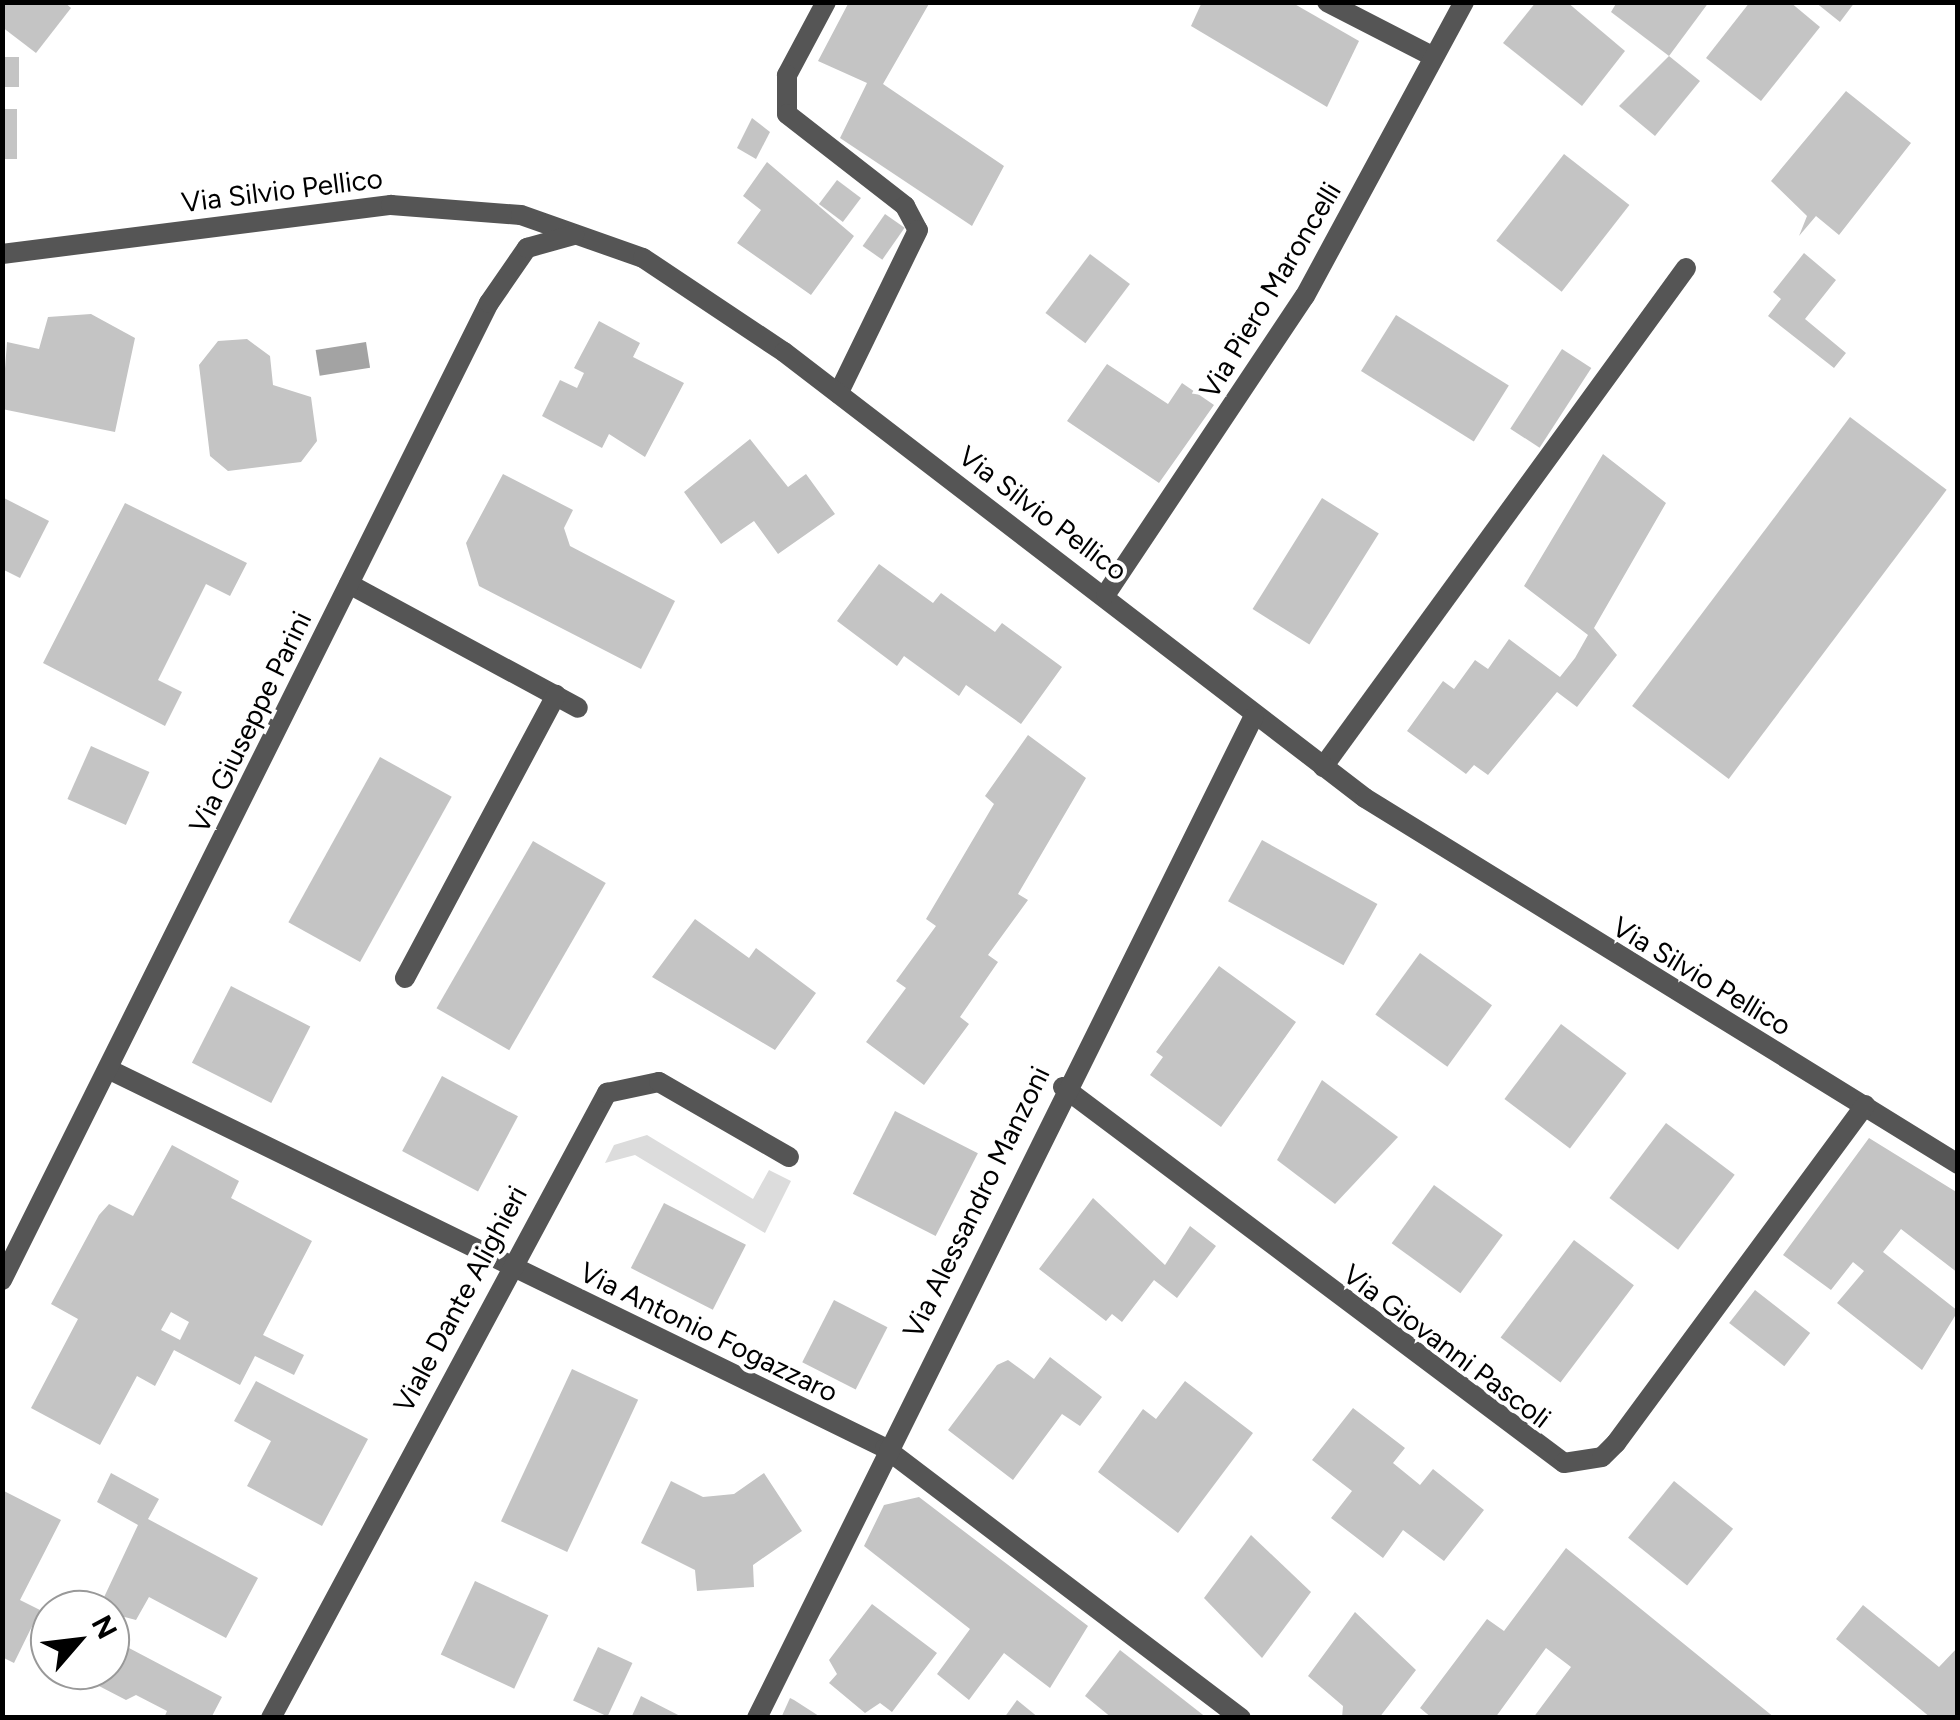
<!DOCTYPE html>
<style>
body{margin:0}
#map{position:relative;width:1960px;height:1720px;overflow:hidden;background:#fff;font-family:Figtree,sans-serif}
div>[style]{position:absolute}
.green>*{inset:0;background:#dcdcdc}
.water>*{inset:0;background:#a3a3a3;transform-origin:0 0}
.building>*{inset:0;background:#c4c4c4;transform-origin:0 0}
.lane>*{height:20px;margin:-10px;padding:0 10px;transform-origin:10px;border-radius:10px;background:#555}
.street>*{height:20px;margin:-10px;padding:0 10px;transform-origin:10px;border-radius:10px;background:#555}
span{translate:-50% -50%;white-space:nowrap;text-align:center;line-height:1.15;-webkit-text-stroke:8px #fff;paint-order:stroke}
.street-label{font-size:28px;color:#000}
.frame{position:absolute;inset:0;border:5px solid #000;pointer-events:none}
.north{position:absolute;left:30px;top:1590px;width:100px;height:100px;box-sizing:border-box;background:#fff;border:2px solid #999;border-radius:50%;rotate:62deg;font-size:28px;font-weight:700;line-height:40px;text-align:center;color:#000}
.north::after{content:'';display:block;margin:auto;width:35px;height:45px;background:#000;clip-path:polygon(50% 0,100% 100%,50% 72%,0 100%)}
</style>
<div id="map">
<div class="green">
<div style="clip-path:polygon(647px 1135px,753px 1199px,769px 1170px,791px 1181px,765px 1233px,635px 1155px,605px 1163px,614px 1145px)"></div>
</div>
<div class="water">
<div style="left:366px;top:342px;width:26px;height:51px;rotate:81deg"></div>
</div>
<div class="building">
<div style="clip-path:polygon(2px 2px,64px 2px,71px 8px,36px 53px,2px 27px)"></div>
<div style="clip-path:polygon(849px 2px,930px 2px,883px 84px,1004px 166px,972px 226px,840px 138px,867px 83px,818px 61px)"></div>
<div style="clip-path:polygon(1202px 2px,1291px 2px,1359px 41px,1327px 107px,1191px 26px)"></div>
<div style="clip-path:polygon(1536px 2px,1567px 2px,1625px 51px,1582px 106px,1503px 43px)"></div>
<div style="clip-path:polygon(1617px 2px,1709px 2px,1669px 56px,1611px 12px)"></div>
<div style="clip-path:polygon(1750px 2px,1790px 2px,1820px 27px,1761px 101px,1706px 58px)"></div>
<div style="clip-path:polygon(1815px 2px,1855px 2px,1840px 22px)"></div>
<div style="clip-path:polygon(1669px 56px,1700px 81px,1655px 136px,1619px 106px)"></div>
<div style="left:2px;top:57px;width:17px;height:30px"></div>
<div style="clip-path:polygon(1846px 91px,1911px 143px,1839px 235px,1816px 216px,1799px 236px,1807px 216px,1771px 181px)"></div>
<div style="left:2px;top:109px;width:15px;height:50px"></div>
<div style="clip-path:polygon(752px 118px,770px 132px,756px 159px,737px 148px)"></div>
<div style="left:1564px;top:154px;width:83px;height:110px;rotate:38deg"></div>
<div style="clip-path:polygon(767px 162px,854px 236px,811px 295px,737px 243px,761px 210px,743px 196px)"></div>
<div style="left:837px;top:180px;width:30px;height:30px;rotate:37deg"></div>
<div style="left:885px;top:214px;width:24px;height:39px;rotate:35deg"></div>
<div style="clip-path:polygon(1804px 253px,1836px 280px,1805px 319px,1846px 353px,1834px 368px,1768px 316px,1781px 299px,1773px 292px)"></div>
<div style="left:1090px;top:254px;width:50px;height:74px;rotate:37deg"></div>
<div style="clip-path:polygon(91px 314px,135px 338px,115px 432px,2px 409px,7px 342px,39px 349px,48px 317px)"></div>
<div style="left:1396px;top:315px;width:133px;height:66px;rotate:32deg"></div>
<div style="clip-path:polygon(599px 321px,640px 343px,633px 357px,684px 383px,645px 457px,609px 434px,602px 448px,542px 416px,560px 380px,577px 388px,584px 373px,574px 368px)"></div>
<div style="clip-path:polygon(247px 339px,270px 356px,273px 385px,311px 397px,317px 441px,301px 462px,228px 471px,210px 456px,199px 365px,218px 341px)"></div>
<div style="left:1562px;top:349px;width:35px;height:95px;rotate:33deg"></div>
<div style="clip-path:polygon(1107px 364px,1168px 404px,1182px 383px,1214px 405px,1159px 483px,1067px 421px)"></div>
<div style="left:1850px;top:417px;width:121px;height:362px;rotate:37deg"></div>
<div style="clip-path:polygon(750px 439px,788px 487px,806px 474px,835px 514px,778px 554px,754px 521px,721px 544px,684px 492px)"></div>
<div style="clip-path:polygon(1603px 454px,1666px 503px,1594px 628px,1617px 655px,1577px 707px,1557px 692px,1488px 775px,1474px 765px,1466px 774px,1407px 731px,1443px 681px,1454px 689px,1475px 660px,1488px 669px,1509px 639px,1560px 677px,1575px 658px,1588px 635px,1524px 586px)"></div>
<div style="clip-path:polygon(503px 474px,573px 510px,564px 528px,570px 546px,675px 601px,641px 669px,479px 586px,466px 543px)"></div>
<div style="clip-path:polygon(2px 497px,49px 521px,20px 578px,2px 569px)"></div>
<div style="left:1322px;top:498px;width:67px;height:131px;rotate:32deg"></div>
<div style="clip-path:polygon(125px 503px,247px 563px,230px 596px,206px 584px,158px 680px,182px 692px,165px 726px,43px 663px)"></div>
<div style="clip-path:polygon(879px 564px,933px 603px,941px 593px,995px 632px,1002px 623px,1062px 667px,1021px 724px,966px 685px,959px 696px,904px 656px,897px 666px,837px 621px)"></div>
<div style="clip-path:polygon(1028px 735px,1086px 778px,1018px 894px,1028px 900px,988px 955px,998px 962px,960px 1017px,969px 1024px,924px 1085px,866px 1042px,906px 988px,896px 981px,936px 926px,926px 919px,994px 804px,985px 796px)"></div>
<div style="left:91px;top:746px;width:64px;height:58px;rotate:24deg"></div>
<div style="left:380px;top:757px;width:82px;height:189px;rotate:29deg"></div>
<div style="left:1262px;top:840px;width:132px;height:70px;rotate:29deg"></div>
<div style="left:533px;top:841px;width:84px;height:193px;rotate:30deg"></div>
<div style="clip-path:polygon(695px 919px,749px 958px,756px 948px,816px 993px,775px 1050px,652px 977px)"></div>
<div style="left:1420px;top:953px;width:89px;height:76px;rotate:36deg"></div>
<div style="clip-path:polygon(1219px 966px,1296px 1022px,1221px 1127px,1150px 1075px,1163px 1057px,1156px 1052px)"></div>
<div style="left:231px;top:986px;width:89px;height:86px;rotate:27deg"></div>
<div style="left:1561px;top:1024px;width:82px;height:94px;rotate:37deg"></div>
<div style="left:442px;top:1076px;width:86px;height:85px;rotate:28deg"></div>
<div style="clip-path:polygon(1322px 1080px,1398px 1137px,1335px 1204px,1277px 1160px)"></div>
<div style="left:895px;top:1111px;width:93px;height:93px;rotate:27deg"></div>
<div style="left:1666px;top:1123px;width:86px;height:94px;rotate:37deg"></div>
<div style="clip-path:polygon(1869px 1138px,1958px 1193px,1958px 1273px,1901px 1229px,1883px 1252px,1958px 1311px,1922px 1370px,1837px 1303px,1864px 1271px,1853px 1262px,1831px 1290px,1783px 1255px)"></div>
<div style="clip-path:polygon(evenodd,172px 1145px,239px 1181px,231px 1198px,312px 1241px,263px 1335px,304px 1355px,294px 1375px,255px 1356px,240px 1385px,174px 1350px,155px 1386px,137px 1376px,100px 1445px,31px 1408px,78px 1319px,51px 1304px,99px 1215px,109px 1204px,133px 1216px,172px 1145px,171px 1312px,189px 1322px,180px 1340px,161px 1330px,171px 1312px)"></div>
<div style="left:1434px;top:1185px;width:85px;height:72px;rotate:36deg"></div>
<div style="clip-path:polygon(1093px 1198px,1165px 1265px,1190px 1226px,1216px 1246px,1177px 1298px,1154px 1280px,1122px 1322px,1112px 1314px,1106px 1321px,1039px 1269px)"></div>
<div style="left:664px;top:1203px;width:92px;height:73px;rotate:27deg"></div>
<div style="left:1574px;top:1240px;width:75px;height:122px;rotate:37deg"></div>
<div style="left:1755px;top:1290px;width:70px;height:42px;rotate:38deg"></div>
<div style="left:834px;top:1300px;width:60px;height:70px;rotate:27deg"></div>
<div style="clip-path:polygon(1050px 1357px,1102px 1397px,1080px 1426px,1062px 1414px,1013px 1480px,948px 1430px,997px 1365px,1008px 1360px,1034px 1379px)"></div>
<div style="left:572px;top:1369px;width:73px;height:168px;rotate:25deg"></div>
<div style="clip-path:polygon(256px 1381px,368px 1439px,322px 1526px,247px 1486px,271px 1441px,234px 1421px)"></div>
<div style="clip-path:polygon(1185px 1381px,1253px 1433px,1178px 1533px,1098px 1472px,1143px 1409px,1156px 1419px)"></div>
<div style="clip-path:polygon(1353px 1408px,1405px 1448px,1393px 1463px,1420px 1485px,1433px 1469px,1484px 1510px,1444px 1561px,1403px 1530px,1383px 1558px,1331px 1518px,1352px 1491px,1312px 1460px)"></div>
<div style="clip-path:polygon(111px 1473px,159px 1499px,148px 1519px,258px 1578px,226px 1638px,149px 1597px,136px 1620px,98px 1610px,138px 1525px,97px 1502px)"></div>
<div style="clip-path:polygon(764px 1473px,802px 1531px,753px 1565px,754px 1587px,697px 1591px,695px 1570px,641px 1543px,671px 1481px,703px 1497px,734px 1494px)"></div>
<div style="left:1674px;top:1481px;width:76px;height:73px;rotate:39deg"></div>
<div style="clip-path:polygon(2px 1490px,61px 1520px,20px 1600px,40px 1610px,14px 1663px,2px 1657px)"></div>
<div style="clip-path:polygon(919px 1497px,1088px 1626px,1050px 1688px,1004px 1653px,969px 1700px,937px 1674px,970px 1629px,864px 1546px,884px 1505px)"></div>
<div style="clip-path:polygon(1251px 1535px,1311px 1592px,1262px 1658px,1204px 1598px)"></div>
<div style="clip-path:polygon(1566px 1548px,1775px 1718px,1533px 1718px,1571px 1667px,1546px 1648px,1495px 1718px,1432px 1718px,1420px 1708px,1487px 1619px,1504px 1631px)"></div>
<div style="left:475px;top:1581px;width:81px;height:81px;rotate:25deg"></div>
<div style="clip-path:polygon(872px 1604px,937px 1653px,892px 1712px,880px 1703px,865px 1713px,829px 1683px,837px 1674px,829px 1660px)"></div>
<div style="clip-path:polygon(1863px 1605px,1939px 1667px,1958px 1647px,1958px 1718px,1931px 1718px,1836px 1639px)"></div>
<div style="clip-path:polygon(1355px 1612px,1416px 1670px,1379px 1718px,1342px 1718px,1343px 1706px,1308px 1676px)"></div>
<div style="clip-path:polygon(110px 1638px,222px 1697px,211px 1718px,164px 1718px,167px 1711px,136px 1695px,126px 1700px,99px 1686px,100px 1670px,110px 1670px)"></div>
<div style="left:598px;top:1647px;width:38px;height:59px;rotate:25deg"></div>
<div style="clip-path:polygon(1120px 1650px,1207px 1718px,1112px 1718px,1085px 1696px)"></div>
<div style="clip-path:polygon(641px 1696px,684px 1718px,631px 1718px)"></div>
<div style="clip-path:polygon(790px 1698px,794px 1700px,822px 1718px,781px 1718px)"></div>
<div style="clip-path:polygon(1017px 1700px,1039px 1718px,1004px 1718px)"></div>
</div>
<div class="lane">
<div style="left:826px;top:2px;width:83px;rotate:118.1deg"></div>
<div style="left:787px;top:75px;width:39px;rotate:90deg"></div>
<div style="left:787px;top:114px;width:150px;rotate:37.9deg"></div>
<div style="left:905px;top:206px;width:27px;rotate:62deg"></div>
<div style="left:918px;top:230px;width:182px;rotate:116deg"></div>
<div style="left:1327px;top:2px;width:120px;rotate:27.2deg"></div>
<div style="left:349px;top:584px;width:260px;rotate:28.4deg"></div>
<div style="left:1323px;top:767px;width:617px;rotate:-53.97deg"></div>
<div style="left:405px;top:978px;width:321px;rotate:-61.9deg"></div>
</div>
<div class="street">
<div style="left:2px;top:254px;width:392px;rotate:-7.2deg"></div>
<div style="left:391px;top:205px;width:130px;rotate:4.4deg"></div>
<div style="left:521px;top:215px;width:129px;rotate:19.4deg"></div>
<div style="left:643px;top:258px;width:169px;rotate:33.7deg"></div>
<div style="left:784px;top:352px;width:732px;rotate:37.51deg"></div>
<div style="left:1365px;top:798px;width:697px;rotate:31.68deg"></div>
<div style="left:1106px;top:594px;width:358px;rotate:-56.3deg"></div>
<div style="left:1305px;top:296px;width:334px;rotate:-61.6deg"></div>
<div style="left:108px;top:1069px;width:865px;rotate:26deg"></div>
<div style="left:885px;top:1448px;width:447px;rotate:37.2deg"></div>
<div style="left:1063px;top:1087px;width:626px;rotate:36.89deg"></div>
<div style="left:1564px;top:1463px;width:38px;rotate:-9deg"></div>
<div style="left:1602px;top:1457px;width:20px;rotate:-45deg"></div>
<div style="left:1616px;top:1443px;width:420px;rotate:-53.6deg"></div>
<div style="left:2px;top:1280px;width:1092px;rotate:-63.51deg"></div>
<div style="left:489px;top:303px;width:67px;rotate:-55.4deg"></div>
<div style="left:527px;top:248px;width:49px;rotate:-15.5deg"></div>
<div style="left:271px;top:1718px;width:710px;rotate:-61.74deg"></div>
<div style="left:607px;top:1093px;width:53px;rotate:-11.9deg"></div>
<div style="left:659px;top:1082px;width:150px;rotate:30deg"></div>
<div style="left:757px;top:1718px;width:1118px;rotate:-63.62deg"></div>
</div>
<div class="street-label">
<span style="left:282px;top:190px;rotate:-7deg">Via Silvio Pellico</span>
<span style="left:1270px;top:290px;rotate:-59deg">Via Piero Maroncelli</span>
<span style="left:1043px;top:513px;rotate:37deg">Via Silvio Pellico</span>
<span style="left:250px;top:722px;rotate:-64deg">Via Giuseppe Parini</span>
<span style="left:1702px;top:976px;rotate:31deg">Via Silvio Pellico</span>
<span style="left:976px;top:1202px;rotate:-64deg">Via Alessandro Manzoni</span>
<span style="left:460px;top:1299px;rotate:-62deg">Viale Dante Alighieri</span>
<span style="left:709px;top:1332px;rotate:26deg">Via Antonio Fogazzaro</span>
<span style="left:1447px;top:1346px;rotate:37deg">Via Giovanni Pascoli</span>
</div>
<div class="frame"></div>
<div class="north">N</div>
</div>
